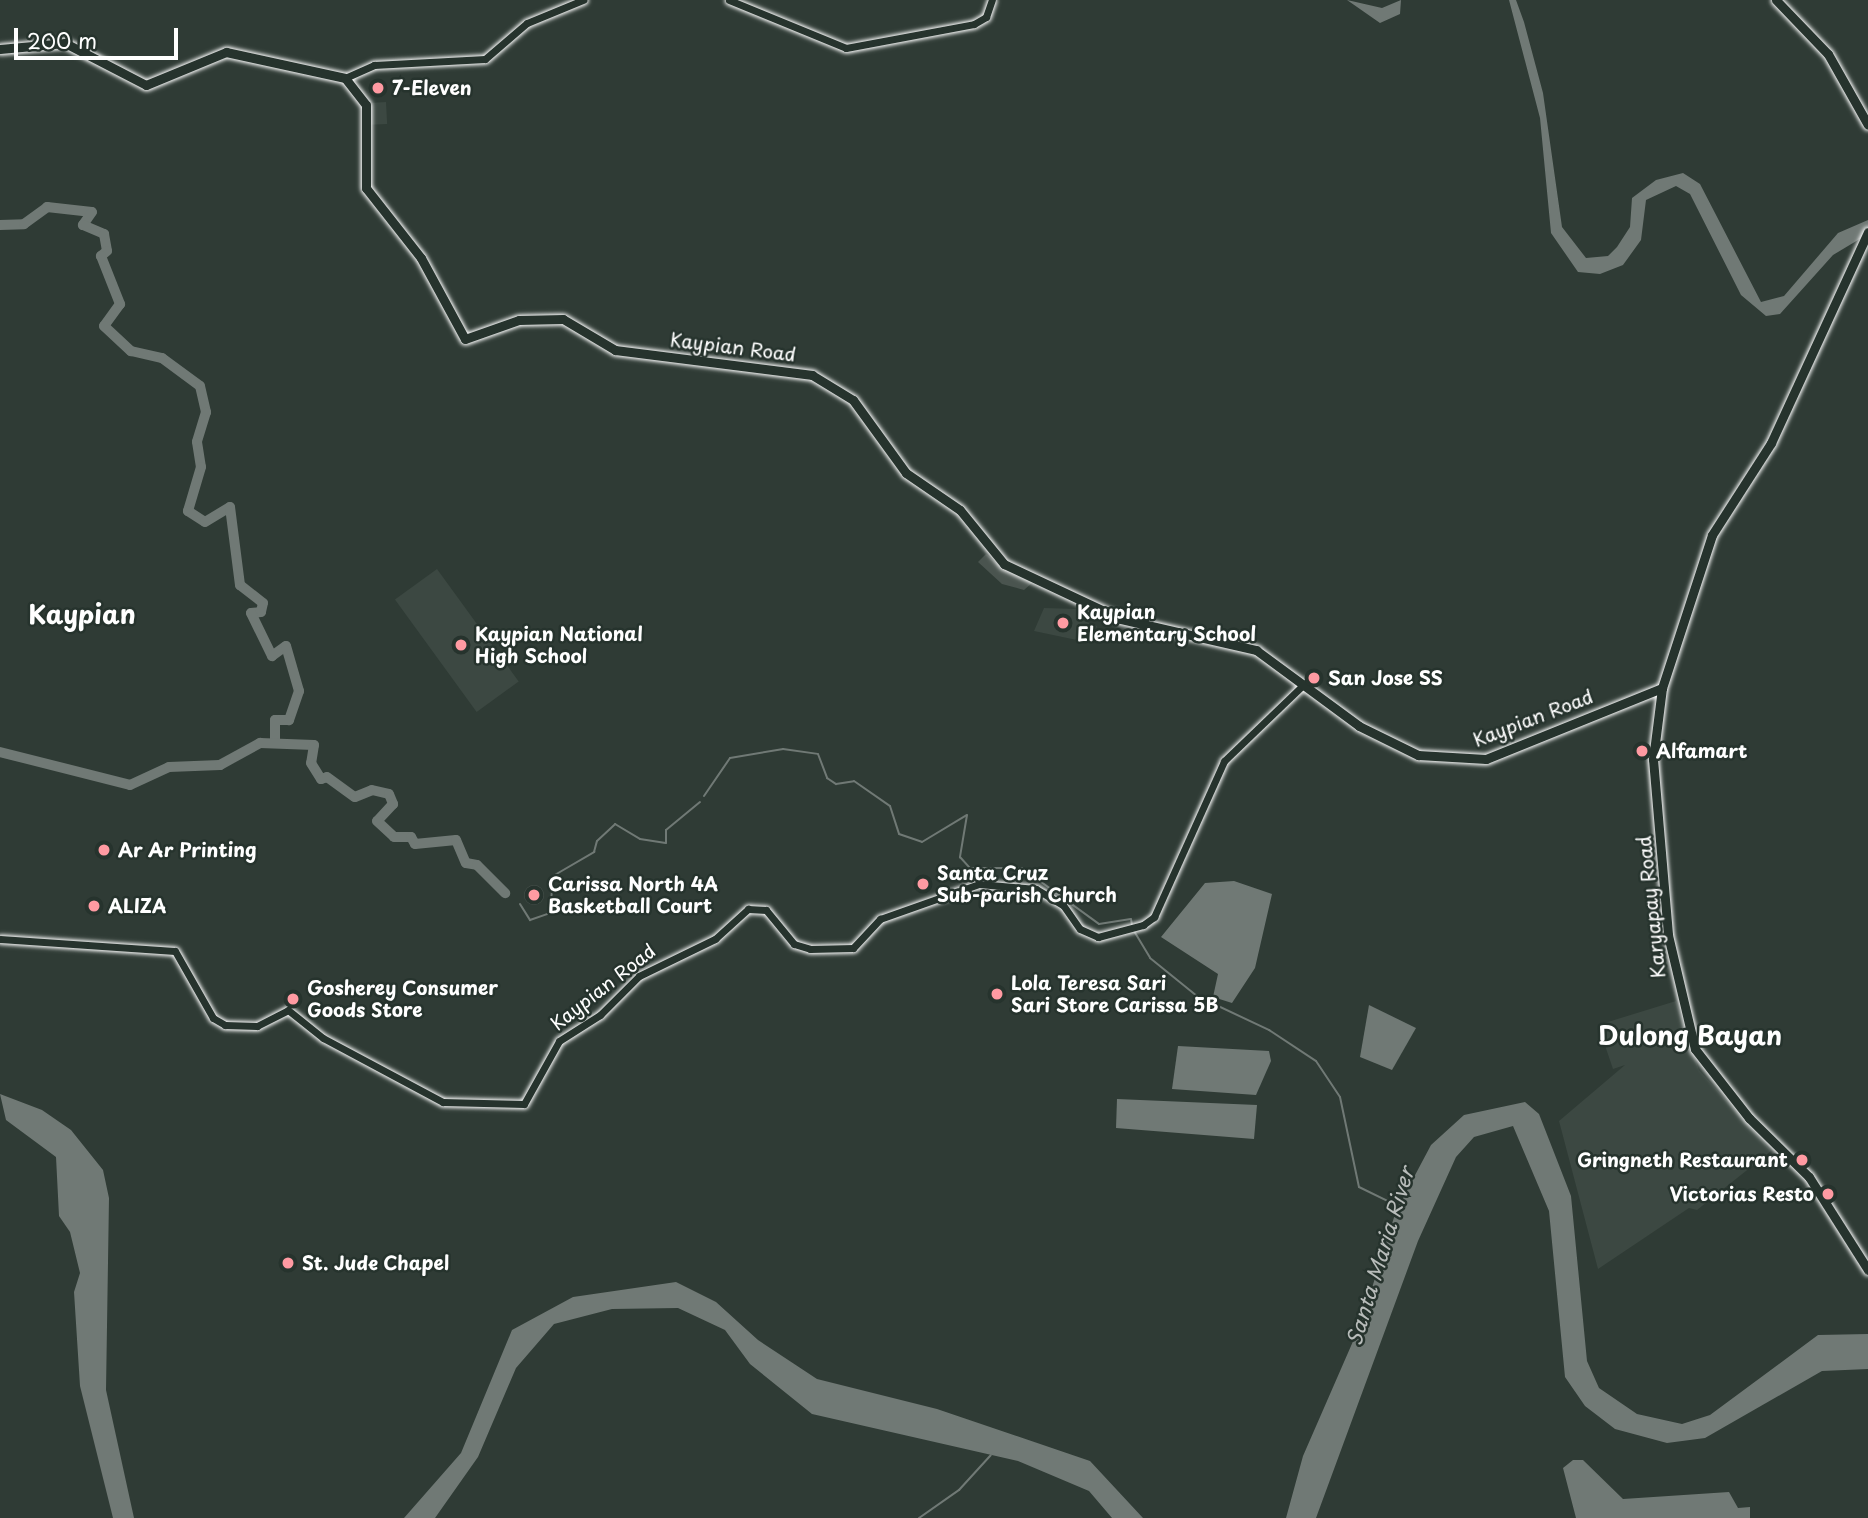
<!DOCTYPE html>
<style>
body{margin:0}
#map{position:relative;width:1868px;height:1518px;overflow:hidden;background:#2f3b35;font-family:"Playpen Sans",sans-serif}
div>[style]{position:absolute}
.built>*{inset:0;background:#3c4842;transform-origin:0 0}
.green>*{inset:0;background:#4a544f}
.round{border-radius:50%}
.water>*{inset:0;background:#707975}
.stream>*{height:2px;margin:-1px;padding:0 1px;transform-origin:1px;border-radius:1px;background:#707975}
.river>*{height:10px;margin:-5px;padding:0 5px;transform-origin:5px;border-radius:5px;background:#707975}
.roads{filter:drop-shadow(0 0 2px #fff) drop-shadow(0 0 2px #fff)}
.minor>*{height:7px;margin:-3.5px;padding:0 3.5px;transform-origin:3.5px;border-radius:3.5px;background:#26332d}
.major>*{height:9px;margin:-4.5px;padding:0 4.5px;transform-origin:4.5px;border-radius:4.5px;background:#26332d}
.dots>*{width:19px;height:19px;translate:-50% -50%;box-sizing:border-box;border:4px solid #26332d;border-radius:50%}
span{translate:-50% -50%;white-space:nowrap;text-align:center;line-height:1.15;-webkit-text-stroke:5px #26332d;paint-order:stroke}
.poi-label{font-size:19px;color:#fff;font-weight:700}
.left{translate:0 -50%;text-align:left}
.right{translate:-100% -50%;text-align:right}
.street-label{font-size:19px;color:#fff}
.water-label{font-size:21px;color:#b8bcba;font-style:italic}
.district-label{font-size:26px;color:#fff;font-weight:700}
.scale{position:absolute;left:14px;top:28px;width:164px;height:32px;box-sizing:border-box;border:4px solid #fff;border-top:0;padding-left:9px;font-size:21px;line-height:24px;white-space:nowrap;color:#fff;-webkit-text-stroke:5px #26332d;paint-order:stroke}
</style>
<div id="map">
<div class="built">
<div style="left:386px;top:102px;width:22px;height:17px;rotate:87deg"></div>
<div style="left:437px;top:569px;width:139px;height:52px;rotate:54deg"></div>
<div style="clip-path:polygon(1044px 608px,1078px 609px,1079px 619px,1097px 626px,1091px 643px,1034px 631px)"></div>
<div style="clip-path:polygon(1676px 1001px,1685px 1029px,1667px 1035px,1670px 1046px,1688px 1039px,1699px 1070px,1771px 1151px,1697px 1210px,1689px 1208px,1598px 1269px,1559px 1121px,1625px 1065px,1613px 1069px,1598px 1025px)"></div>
</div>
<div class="green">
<div style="clip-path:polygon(986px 554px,1003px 569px,1033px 582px,1024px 590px,1002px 584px,978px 562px)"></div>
<div class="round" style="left:524px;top:885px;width:20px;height:20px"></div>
</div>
<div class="water">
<div style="clip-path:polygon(1347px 0,1382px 8px,1401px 0,1400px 14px,1380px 23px)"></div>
<div style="clip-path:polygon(1509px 0,1516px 0,1524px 22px,1543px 93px,1562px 227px,1586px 258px,1608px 256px,1617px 247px,1630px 227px,1632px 198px,1656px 180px,1683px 173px,1700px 184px,1761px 302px,1784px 296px,1838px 233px,1868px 220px,1868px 234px,1833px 255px,1780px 314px,1766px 316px,1741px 295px,1690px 194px,1676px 186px,1646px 200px,1641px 240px,1623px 265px,1600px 274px,1578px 272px,1551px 233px,1540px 118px)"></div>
<div style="clip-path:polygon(1234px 881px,1272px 894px,1255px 968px,1232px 1003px,1213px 997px,1218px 974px,1161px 937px,1205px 883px)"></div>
<div style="clip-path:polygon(1369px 1005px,1416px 1028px,1392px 1070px,1360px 1057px)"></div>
<div style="clip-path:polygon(1178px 1046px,1269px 1051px,1271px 1061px,1256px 1095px,1172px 1089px)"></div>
<div style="clip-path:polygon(0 1094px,42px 1110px,71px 1130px,103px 1170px,109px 1198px,106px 1390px,134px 1518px,113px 1518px,80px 1386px,74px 1292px,80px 1273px,70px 1232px,59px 1216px,56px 1157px,6px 1120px)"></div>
<div style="clip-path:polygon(1117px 1099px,1257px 1105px,1254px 1139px,1116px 1128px)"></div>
<div style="clip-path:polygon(1525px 1102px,1539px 1114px,1571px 1196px,1587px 1361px,1599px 1388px,1637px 1414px,1682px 1424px,1710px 1415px,1818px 1335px,1868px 1334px,1868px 1369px,1822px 1371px,1705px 1438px,1667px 1443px,1615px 1429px,1585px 1406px,1565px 1377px,1549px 1211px,1513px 1126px,1474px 1137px,1456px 1157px,1418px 1241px,1316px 1518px,1286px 1518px,1303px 1456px,1361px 1323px,1396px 1211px,1431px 1145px,1464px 1115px)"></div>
<div style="clip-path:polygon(676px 1282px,716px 1302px,758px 1340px,817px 1379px,937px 1409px,1090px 1461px,1143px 1518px,1112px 1518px,1089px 1491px,1018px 1461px,812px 1414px,750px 1364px,725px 1330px,678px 1308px,612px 1309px,554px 1324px,516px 1368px,478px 1457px,435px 1518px,404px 1518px,461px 1453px,512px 1330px,573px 1297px)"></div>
<div style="clip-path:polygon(1573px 1460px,1583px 1460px,1623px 1499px,1729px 1492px,1738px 1508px,1750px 1507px,1750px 1518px,1576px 1518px,1563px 1468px)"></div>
</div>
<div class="stream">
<div style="left:704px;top:796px;width:46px;rotate:-55.6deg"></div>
<div style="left:730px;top:758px;width:54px;rotate:-9.6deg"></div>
<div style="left:783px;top:749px;width:35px;rotate:8deg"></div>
<div style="left:818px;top:754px;width:26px;rotate:69deg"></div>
<div style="left:827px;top:778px;width:11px;rotate:34deg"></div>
<div style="left:836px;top:784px;width:18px;rotate:-9deg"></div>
<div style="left:854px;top:781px;width:44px;rotate:34.8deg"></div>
<div style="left:890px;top:806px;width:29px;rotate:72deg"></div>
<div style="left:899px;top:834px;width:24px;rotate:19deg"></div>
<div style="left:922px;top:842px;width:52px;rotate:-31deg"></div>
<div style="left:967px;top:815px;width:43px;rotate:99.5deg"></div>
<div style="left:960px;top:857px;width:15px;rotate:48deg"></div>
<div style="left:970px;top:868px;width:52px"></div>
<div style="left:1022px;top:868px;width:95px;rotate:36deg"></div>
<div style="left:1099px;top:924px;width:32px;rotate:-9deg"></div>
<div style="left:1131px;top:919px;width:6px;rotate:81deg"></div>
<div style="left:520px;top:904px;width:19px;rotate:58deg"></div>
<div style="left:530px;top:920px;width:21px;rotate:-19deg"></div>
<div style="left:550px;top:913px;width:37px;rotate:-85deg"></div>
<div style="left:553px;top:876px;width:48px;rotate:-30.3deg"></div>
<div style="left:594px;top:852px;width:11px;rotate:-75deg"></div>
<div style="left:597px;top:841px;width:25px;rotate:-43deg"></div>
<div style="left:615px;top:824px;width:29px;rotate:31deg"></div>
<div style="left:640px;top:839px;width:26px;rotate:9deg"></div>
<div style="left:666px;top:843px;width:13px;rotate:-90deg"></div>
<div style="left:666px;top:830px;width:44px;rotate:-39.5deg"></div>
<div style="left:1134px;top:931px;width:31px;rotate:59deg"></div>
<div style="left:1150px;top:958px;width:60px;rotate:39deg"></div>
<div style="left:1197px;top:996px;width:80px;rotate:25.3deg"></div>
<div style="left:1269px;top:1030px;width:56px;rotate:33.4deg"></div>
<div style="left:1316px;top:1061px;width:43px;rotate:56.3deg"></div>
<div style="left:1340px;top:1097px;width:92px;rotate:78.1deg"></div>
<div style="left:1359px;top:1187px;width:43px;rotate:26deg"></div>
<div style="left:919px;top:1518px;width:49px;rotate:-35deg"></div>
<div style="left:959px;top:1490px;width:47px;rotate:-47.6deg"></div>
</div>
<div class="river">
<div style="left:0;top:225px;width:24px;rotate:-2deg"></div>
<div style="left:24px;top:224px;width:29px;rotate:-36deg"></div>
<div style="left:47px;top:207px;width:45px;rotate:6.3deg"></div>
<div style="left:92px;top:212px;width:16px;rotate:125deg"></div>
<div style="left:83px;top:225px;width:23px;rotate:23deg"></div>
<div style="left:104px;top:234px;width:17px;rotate:80deg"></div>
<div style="left:107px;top:251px;width:8px;rotate:140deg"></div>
<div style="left:101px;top:256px;width:52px;rotate:68.4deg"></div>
<div style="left:120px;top:304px;width:27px;rotate:126deg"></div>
<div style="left:104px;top:326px;width:37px;rotate:43deg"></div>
<div style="left:131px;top:351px;width:32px;rotate:13deg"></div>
<div style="left:162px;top:358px;width:47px;rotate:36.4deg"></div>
<div style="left:200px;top:386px;width:27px;rotate:77deg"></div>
<div style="left:206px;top:412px;width:31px;rotate:107deg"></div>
<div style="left:197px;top:442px;width:25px;rotate:81deg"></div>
<div style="left:201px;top:467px;width:46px;rotate:106.5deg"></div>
<div style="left:188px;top:511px;width:20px;rotate:33deg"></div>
<div style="left:205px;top:522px;width:29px;rotate:-31deg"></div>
<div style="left:230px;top:507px;width:79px;rotate:82.7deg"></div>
<div style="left:240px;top:585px;width:29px;rotate:38deg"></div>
<div style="left:263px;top:603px;width:9px;rotate:103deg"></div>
<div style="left:261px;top:612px;width:10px;rotate:174deg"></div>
<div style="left:251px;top:613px;width:48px;rotate:64deg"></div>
<div style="left:272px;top:656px;width:17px;rotate:-36deg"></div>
<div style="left:286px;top:646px;width:47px;rotate:73.9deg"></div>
<div style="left:299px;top:691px;width:31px;rotate:109deg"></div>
<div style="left:289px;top:720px;width:14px;rotate:180deg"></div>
<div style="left:275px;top:720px;width:21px;rotate:90deg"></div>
<div style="left:0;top:752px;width:134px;rotate:14.2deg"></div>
<div style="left:130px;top:785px;width:43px;rotate:-24.8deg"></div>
<div style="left:169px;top:767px;width:51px;rotate:-2.2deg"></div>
<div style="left:220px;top:765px;width:46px;rotate:-28.8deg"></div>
<div style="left:260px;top:743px;width:54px;rotate:2.1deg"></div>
<div style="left:314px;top:745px;width:18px;rotate:99deg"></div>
<div style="left:311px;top:763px;width:19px;rotate:58deg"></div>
<div style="left:321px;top:779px;width:6px;rotate:-18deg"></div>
<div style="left:327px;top:777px;width:34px;rotate:36deg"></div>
<div style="left:355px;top:797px;width:18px;rotate:-22deg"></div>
<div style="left:372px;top:790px;width:17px;rotate:13deg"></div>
<div style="left:389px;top:794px;width:11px;rotate:68deg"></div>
<div style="left:393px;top:804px;width:23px;rotate:133deg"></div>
<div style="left:377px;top:821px;width:23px;rotate:43deg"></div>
<div style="left:394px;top:837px;width:17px"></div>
<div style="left:411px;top:837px;width:8px;rotate:60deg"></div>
<div style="left:415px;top:844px;width:41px;rotate:-5.6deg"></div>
<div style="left:456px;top:840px;width:25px;rotate:67deg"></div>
<div style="left:466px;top:863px;width:11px;rotate:10deg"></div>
<div style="left:477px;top:865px;width:40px;rotate:45deg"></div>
</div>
<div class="roads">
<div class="minor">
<div style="left:729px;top:0;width:126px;rotate:22.3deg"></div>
<div style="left:846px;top:48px;width:130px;rotate:-10.6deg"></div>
<div style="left:974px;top:24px;width:14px;rotate:-30deg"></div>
<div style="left:986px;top:17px;width:18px;rotate:-71deg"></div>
<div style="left:345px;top:78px;width:32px;rotate:-24deg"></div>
<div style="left:374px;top:65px;width:111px;rotate:-3.1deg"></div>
<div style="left:485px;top:59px;width:55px;rotate:-40.6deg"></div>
<div style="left:527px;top:23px;width:61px;rotate:-22.3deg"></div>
<div style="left:0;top:939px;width:175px;rotate:3.9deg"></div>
<div style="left:175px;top:951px;width:77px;rotate:60.4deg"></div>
<div style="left:213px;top:1018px;width:14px;rotate:30deg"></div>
<div style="left:225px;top:1025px;width:32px;rotate:2deg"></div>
<div style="left:257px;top:1026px;width:35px;rotate:-27deg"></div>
<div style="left:288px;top:1010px;width:45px;rotate:38.7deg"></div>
<div style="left:323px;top:1038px;width:136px;rotate:28.1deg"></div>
<div style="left:443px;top:1102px;width:81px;rotate:1.4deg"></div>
<div style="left:524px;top:1104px;width:72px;rotate:-60.9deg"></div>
<div style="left:559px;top:1041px;width:49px;rotate:-32.4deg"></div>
<div style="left:600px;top:1015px;width:55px;rotate:-45deg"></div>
<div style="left:639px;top:976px;width:85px;rotate:-26deg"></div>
<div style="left:715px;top:939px;width:45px;rotate:-42.3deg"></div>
<div style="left:748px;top:909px;width:18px;rotate:3deg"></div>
<div style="left:766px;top:910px;width:44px;rotate:50.5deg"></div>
<div style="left:794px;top:944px;width:17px;rotate:17deg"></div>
<div style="left:810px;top:949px;width:43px;rotate:-1.3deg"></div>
<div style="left:853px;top:948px;width:40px;rotate:-47deg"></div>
<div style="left:880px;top:919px;width:105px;rotate:-19.5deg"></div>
<div style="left:979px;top:884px;width:57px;rotate:5deg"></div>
<div style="left:1036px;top:889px;width:31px;rotate:31deg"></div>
<div style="left:1063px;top:905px;width:29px;rotate:55deg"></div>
<div style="left:1080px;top:929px;width:20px;rotate:24deg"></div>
<div style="left:1098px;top:937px;width:47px;rotate:-14.9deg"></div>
<div style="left:1143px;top:925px;width:14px;rotate:-36deg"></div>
<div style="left:1154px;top:917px;width:171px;rotate:-65.8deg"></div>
<div style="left:1224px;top:761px;width:112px;rotate:-43.9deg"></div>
</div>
<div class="major">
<div style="left:1776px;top:0;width:75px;rotate:46.1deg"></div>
<div style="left:1828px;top:54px;width:81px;rotate:60.6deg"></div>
<div style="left:0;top:49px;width:65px;rotate:-5.3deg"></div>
<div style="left:65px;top:43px;width:91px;rotate:27.4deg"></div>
<div style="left:146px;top:85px;width:87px;rotate:-22.4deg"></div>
<div style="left:226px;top:52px;width:122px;rotate:12.3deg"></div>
<div style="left:345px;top:78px;width:34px;rotate:52deg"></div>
<div style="left:366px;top:105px;width:83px;rotate:90deg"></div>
<div style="left:366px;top:188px;width:89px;rotate:51.8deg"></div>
<div style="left:421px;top:258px;width:92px;rotate:61.5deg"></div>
<div style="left:465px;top:339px;width:57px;rotate:-19.4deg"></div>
<div style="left:519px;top:320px;width:44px;rotate:-1.3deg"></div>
<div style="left:563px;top:319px;width:61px;rotate:30.8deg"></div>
<div style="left:615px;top:350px;width:199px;rotate:7.2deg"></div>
<div style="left:812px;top:375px;width:48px;rotate:31.4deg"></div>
<div style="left:853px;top:400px;width:90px;rotate:54deg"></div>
<div style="left:906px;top:473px;width:65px;rotate:34.4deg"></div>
<div style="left:960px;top:510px;width:70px;rotate:50.8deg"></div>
<div style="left:1004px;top:564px;width:129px;rotate:25.2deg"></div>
<div style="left:1121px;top:619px;width:139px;rotate:12.9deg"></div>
<div style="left:1256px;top:650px;width:128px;rotate:36.4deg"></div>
<div style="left:1359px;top:726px;width:66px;rotate:26.2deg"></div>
<div style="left:1418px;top:755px;width:68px;rotate:3.4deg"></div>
<div style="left:1486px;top:759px;width:190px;rotate:-22deg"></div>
<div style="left:1868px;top:232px;width:232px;rotate:114.7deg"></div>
<div style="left:1771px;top:443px;width:109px;rotate:122.7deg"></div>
<div style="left:1712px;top:535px;width:161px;rotate:108.1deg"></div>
<div style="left:1662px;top:688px;width:72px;rotate:97.2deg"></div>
<div style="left:1653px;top:759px;width:177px;rotate:85.1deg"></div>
<div style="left:1668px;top:935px;width:117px;rotate:76.7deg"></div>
<div style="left:1695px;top:1049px;width:88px;rotate:52deg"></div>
<div style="left:1749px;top:1118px;width:84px;rotate:44.5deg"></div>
<div style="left:1809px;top:1177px;width:110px;rotate:57.6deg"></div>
</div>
</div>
<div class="dots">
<div style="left:378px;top:88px;background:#ff9aa2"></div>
<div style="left:1063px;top:623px;background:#ff9aa2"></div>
<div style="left:461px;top:645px;background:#ff9aa2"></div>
<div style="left:1314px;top:678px;background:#ff9aa2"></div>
<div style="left:1642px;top:751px;background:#ff9aa2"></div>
<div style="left:104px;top:850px;background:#ff9aa2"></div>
<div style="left:923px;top:884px;background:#ff9aa2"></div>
<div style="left:534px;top:895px;background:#ff9aa2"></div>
<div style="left:94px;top:906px;background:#ff9aa2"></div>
<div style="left:997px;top:994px;background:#ff9aa2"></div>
<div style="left:293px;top:999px;background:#ff9aa2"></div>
<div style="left:1802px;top:1160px;background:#ff9aa2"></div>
<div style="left:1828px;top:1194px;background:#ff9aa2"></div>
<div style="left:288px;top:1263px;background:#ff9aa2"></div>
</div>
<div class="poi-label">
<span class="left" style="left:392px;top:88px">7-Eleven</span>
<span class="left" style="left:1077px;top:623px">Kaypian<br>Elementary School</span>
<span class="left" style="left:475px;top:645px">Kaypian National<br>High School</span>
<span class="left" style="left:1328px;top:678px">San Jose SS</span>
<span class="left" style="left:1656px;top:751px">Alfamart</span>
<span class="left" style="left:118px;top:850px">Ar Ar Printing</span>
<span class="left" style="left:937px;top:884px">Santa Cruz<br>Sub-parish Church</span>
<span class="left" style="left:548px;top:895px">Carissa North 4A<br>Basketball Court</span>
<span class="left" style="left:108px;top:906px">ALIZA</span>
<span class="left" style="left:1011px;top:994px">Lola Teresa Sari<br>Sari Store Carissa 5B</span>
<span class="left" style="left:307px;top:999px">Gosherey Consumer<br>Goods Store</span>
<span class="right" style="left:1788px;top:1160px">Gringneth Restaurant</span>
<span class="right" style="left:1814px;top:1194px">Victorias Resto</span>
<span class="left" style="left:302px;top:1263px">St. Jude Chapel</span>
</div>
<div class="street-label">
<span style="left:733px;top:347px;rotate:7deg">Kaypian Road</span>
<span style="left:1533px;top:718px;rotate:-21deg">Kaypian Road</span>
<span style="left:1651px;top:907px;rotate:-96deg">Karyapay Road</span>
<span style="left:603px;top:987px;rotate:-38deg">Kaypian Road</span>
</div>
<div class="water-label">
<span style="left:1379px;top:1256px;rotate:-73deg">Santa Maria River</span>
</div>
<div class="district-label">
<span style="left:82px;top:614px">Kaypian</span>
<span style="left:1690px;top:1035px">Dulong Bayan</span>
</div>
<div class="scale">200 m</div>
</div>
